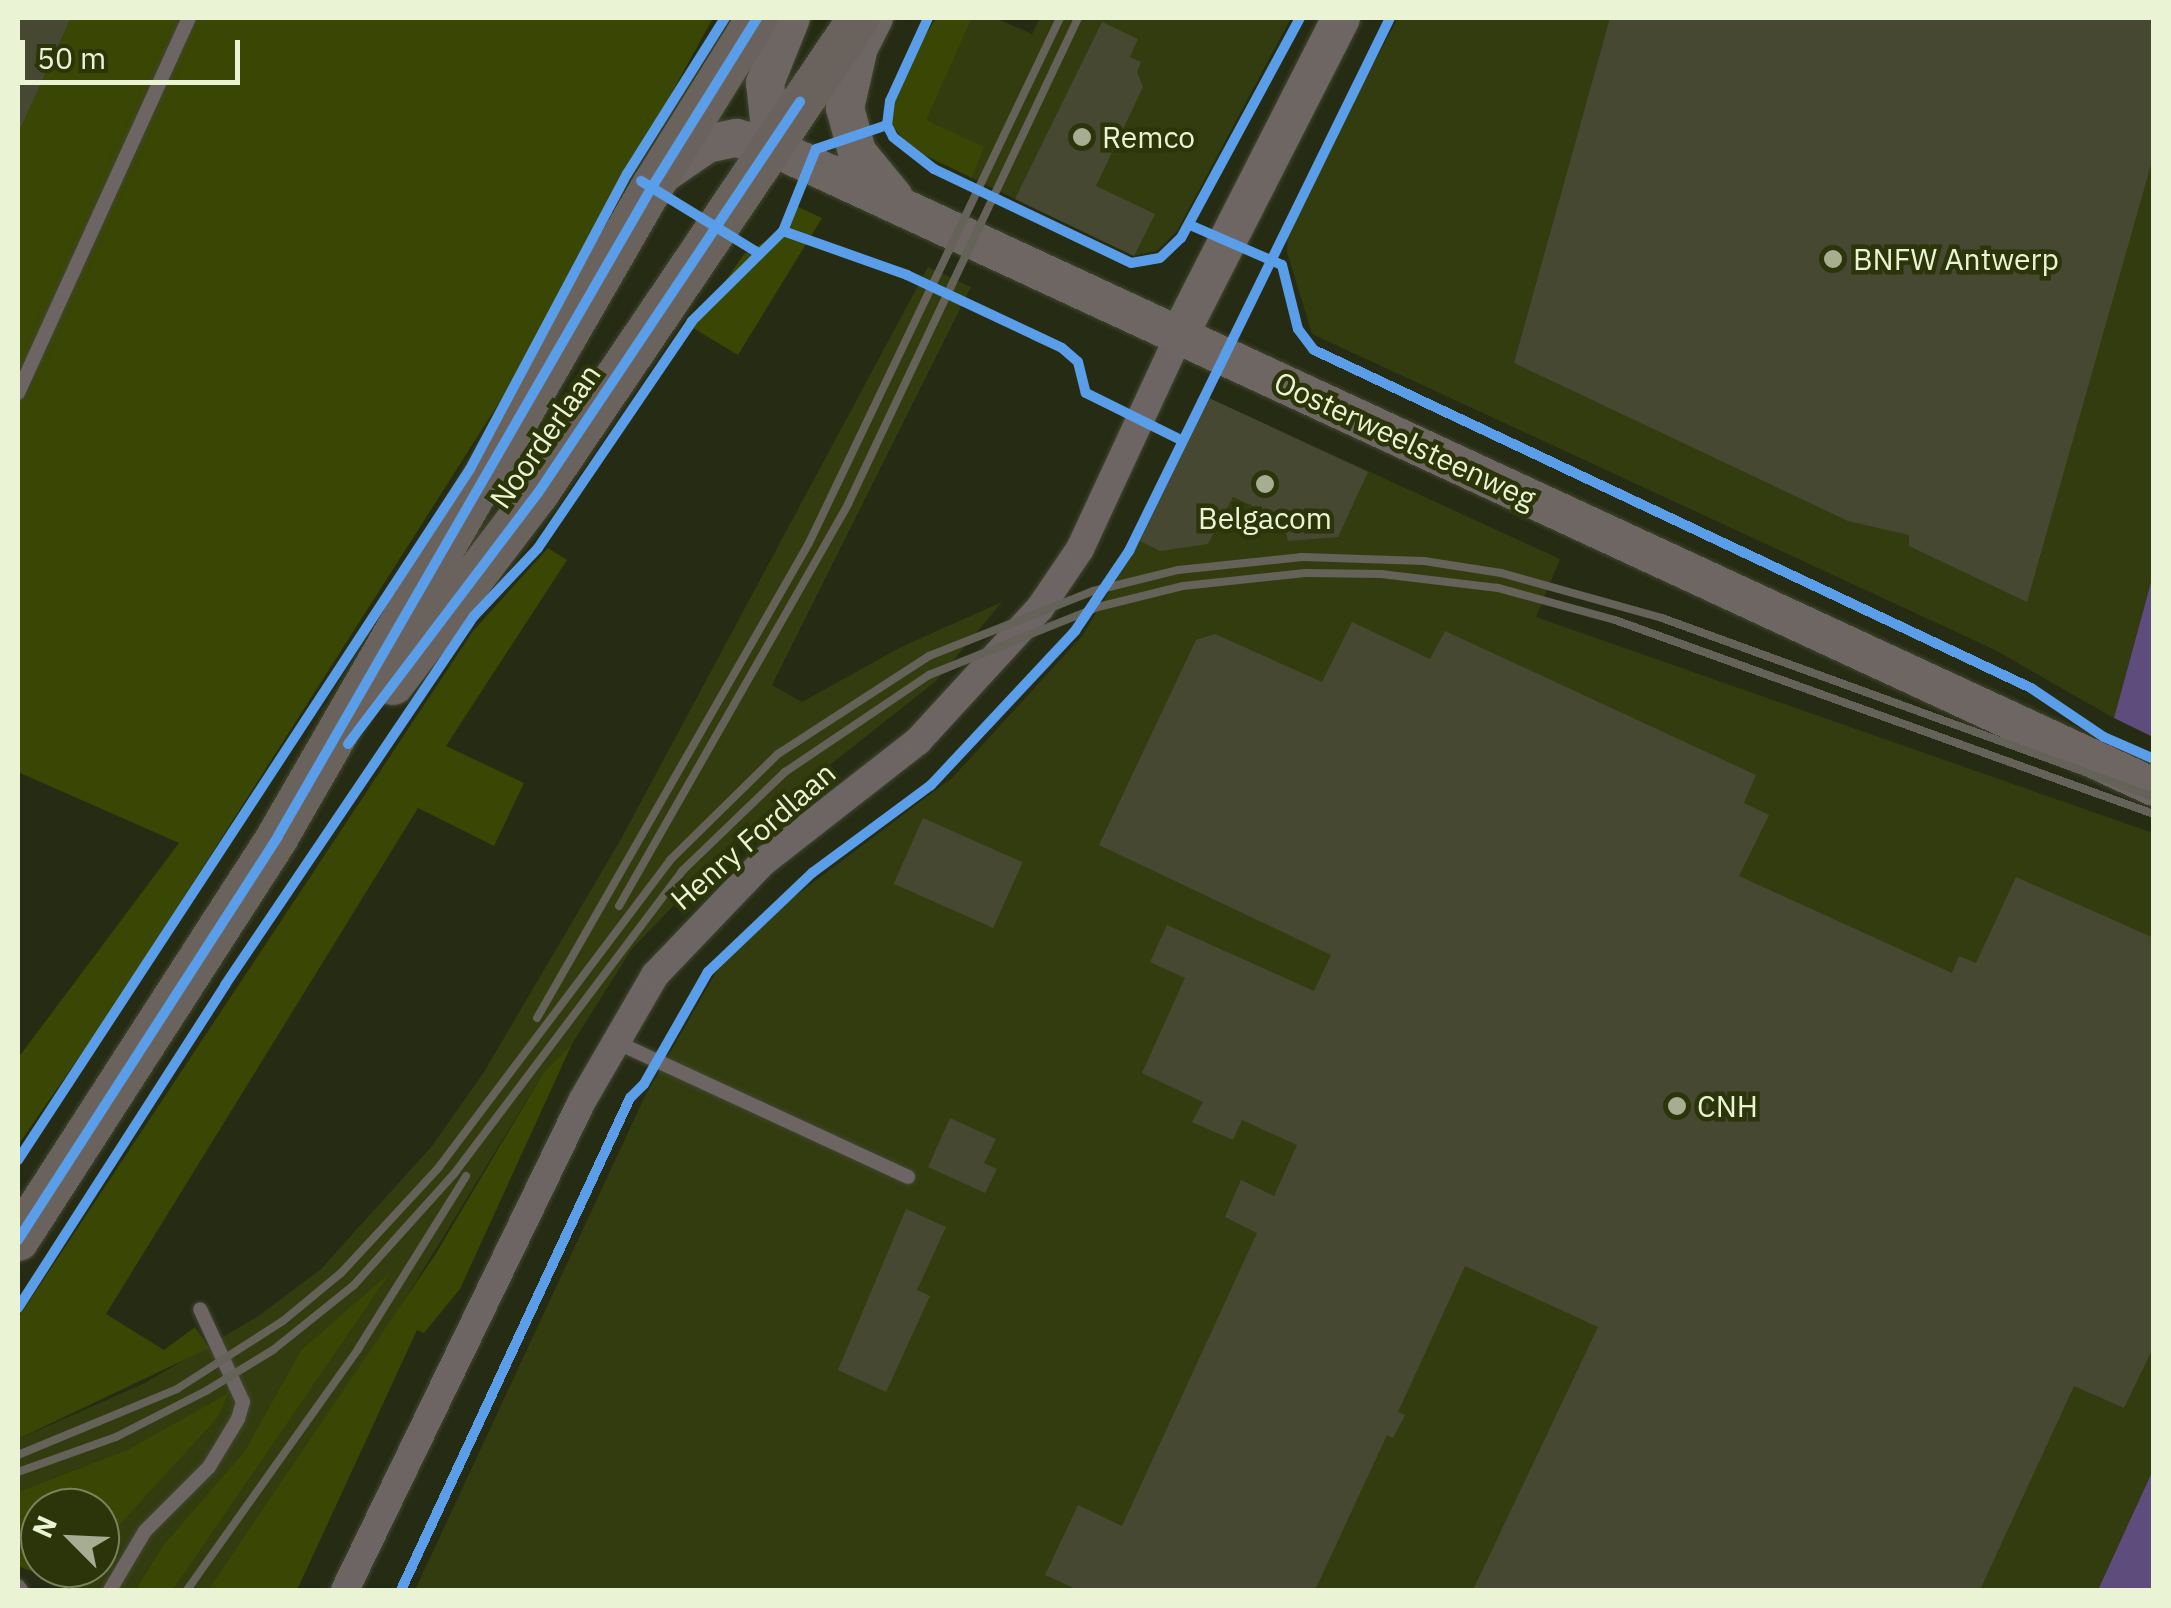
<!DOCTYPE html>
<style>
body{margin:0}
#map{position:relative;width:2171px;height:1608px;overflow:hidden;background:#262b13;font-family:"IBM Plex Sans",sans-serif}
div>[style]{position:absolute}
.built>*{inset:0;background:#333c0e}
.green>*{inset:0;background:#3a4603}
.water>*{inset:0;background:#5e4c7d}
.building>*{inset:0;background:#474832;transform-origin:0 0}
.roads{filter:drop-shadow(0 0 2px #414530) drop-shadow(0 0 2px #414530)}
.lane>*{height:14px;margin:-7px;padding:0 7px;transform-origin:7px;border-radius:7px;background:#6c6564}
.street>*{height:28px;margin:-14px;padding:0 14px;transform-origin:14px;border-radius:14px;background:#6c6564}
.secondary>*{height:38px;margin:-19px;padding:0 19px;transform-origin:19px;border-radius:19px;background:#6d6662}
.primary>*{height:42px;margin:-21px;padding:0 21px;transform-origin:21px;border-radius:21px;background:#6a635d}
.rail>*{height:8px;margin:-4px;padding:0 4px;transform-origin:4px;border-radius:4px;background:#646259}
.cycleway>*{height:10px;margin:-5px;padding:0 5px;transform-origin:5px;border-radius:5px;background:#5a9eea}
.dots>*{width:28px;height:28px;translate:-50% -50%;box-sizing:border-box;border:5px solid #2c3509;border-radius:50%}
span{translate:-50% -50%;white-space:nowrap;text-align:center;line-height:1.15;-webkit-text-stroke:9px #2c3509;paint-order:stroke}
.poi-label{font-size:30px;color:#ebf3d5}
.left{translate:0 -50%;text-align:left}
.street-label{font-size:30px;color:#ebf3d5}
.frame{position:absolute;inset:0;border:20px solid #ebf3d5;pointer-events:none}
.north{position:absolute;left:20px;top:1488px;width:100px;height:100px;box-sizing:border-box;background:#2c3509;border:2px solid #78815b;border-radius:50%;rotate:294deg;font-size:28px;font-weight:700;line-height:40px;text-align:center;color:#ebf3d5}
.north::after{content:'';display:block;margin:auto;width:35px;height:45px;background:#a6ad91;clip-path:polygon(50% 0,100% 100%,50% 72%,0 100%)}
.scale{position:absolute;left:20px;top:40px;width:220px;height:45px;box-sizing:border-box;border:5px solid #ebf3d5;border-top:0;padding-left:12px;font-size:30px;line-height:35px;white-space:nowrap;color:#ebf3d5;-webkit-text-stroke:8px #2c3509;paint-order:stroke}
</style>
<div id="map">
<div class="built">
<div style="clip-path:polygon(972px 18px,995px 18px,1032px 34px,1040px 18px,1291px 18px,1177px 231px,1158px 250px,1134px 256px,972px 178px,983px 147px,925px 121px)"></div>
<div style="clip-path:polygon(1398px 18px,2153px 18px,2153px 575px,2114px 718px,1995px 650px,1312px 334px,1287px 252px,1288px 225px)"></div>
<div style="clip-path:polygon(928px 267px,971px 287px,772px 685px,802px 702px,901px 647px,1002px 602px,936px 681px,740px 836px,631px 950px,572px 1044px,544px 1072px,393px 1319px,208px 1590px,173px 1590px,387px 1277px,301px 1350px,244px 1452px,164px 1544px,135px 1590px,78px 1590px,88px 1568px,100px 1568px,100px 1546px,120px 1517px,218px 1417px,228px 1395px,129px 1449px,18px 1492px,18px 1439px,145px 1383px,257px 1317px,321px 1269px,432px 1146px,484px 1072px,621px 839px)"></div>
<div style="clip-path:polygon(1209px 398px,1560px 559px,1536px 617px,2153px 833px,2153px 1470px,2098px 1590px,415px 1590px,645px 1096px,719px 967px,794px 897px,953px 777px,1082px 636px,1140px 541px)"></div>
</div>
<div class="green">
<div style="clip-path:polygon(71px 18px,713px 18px,513px 381px,112px 1010px,18px 1145px,18px 1058px,179px 843px,18px 772px,18px 134px)"></div>
<div style="clip-path:polygon(936px 18px,972px 18px,926px 120px,984px 147px,972px 178px,912px 149px,888px 121px,888px 96px)"></div>
<div style="clip-path:polygon(796px 206px,822px 218px,738px 355px,693px 328px,744px 254px,779px 233px)"></div>
<div style="clip-path:polygon(548px 548px,567px 560px,446px 746px,524px 783px,494px 846px,418px 808px,106px 1314px,164px 1350px,195px 1327px,209px 1348px,18px 1439px,18px 1318px,473px 631px)"></div>
<div style="clip-path:polygon(572px 1044px,460px 1289px,424px 1333px,417px 1330px,297px 1590px,208px 1590px,435px 1255px,544px 1072px)"></div>
<div style="clip-path:polygon(390px 1273px,173px 1590px,135px 1590px,164px 1544px,244px 1452px,301px 1350px)"></div>
<div style="clip-path:polygon(229px 1393px,218px 1417px,100px 1546px,100px 1508px,40px 1508px,40px 1568px,88px 1568px,78px 1590px,18px 1566px,18px 1492px,129px 1449px)"></div>
</div>
<div class="water">
<div style="clip-path:polygon(2153px 575px,2153px 737px,2114px 718px)"></div>
<div style="clip-path:polygon(2153px 1470px,2153px 1590px,2098px 1590px)"></div>
</div>
<div class="building">
<div style="clip-path:polygon(18px 18px,71px 18px,18px 134px)"></div>
<div style="clip-path:polygon(1610px 18px,2154px 18px,2154px 154px,2027px 602px,1909px 546px,1909px 535px,1848px 521px,1514px 363px)"></div>
<div style="clip-path:polygon(1102px 22px,1138px 39px,1130px 57px,1141px 62px,1137px 72px,1143px 87px,1096px 186px,1155px 214px,1134px 256px,1015px 199px)"></div>
<div style="clip-path:polygon(1209px 398px,1368px 472px,1338px 537px,1288px 541px,1283px 520px,1233px 497px,1208px 544px,1160px 551px,1140px 541px)"></div>
<div style="clip-path:polygon(1352px 622px,1430px 659px,1445px 631px,1756px 775px,1744px 803px,1769px 815px,1739px 876px,1952px 973px,1959px 956px,1976px 963px,2016px 877px,2154px 938px,2154px 1346px,2124px 1408px,2074px 1386px,1980px 1590px,1473px 1590px,1598px 1327px,1465px 1266px,1398px 1412px,1405px 1415px,1393px 1438px,1387px 1435px,1315px 1590px,1078px 1590px,1045px 1575px,1078px 1505px,1122px 1526px,1257px 1233px,1225px 1217px,1241px 1180px,1274px 1196px,1297px 1145px,1242px 1120px,1233px 1140px,1192px 1122px,1203px 1102px,1142px 1073px,1185px 978px,1150px 962px,1167px 925px,1314px 991px,1331px 955px,1099px 845px,1196px 640px,1215px 634px,1322px 682px)"></div>
<div style="left:923px;top:818px;width:109px;height:72px;rotate:24deg"></div>
<div style="clip-path:polygon(950px 1118px,996px 1139px,984px 1163px,997px 1169px,985px 1193px,928px 1167px)"></div>
<div style="clip-path:polygon(906px 1209px,946px 1227px,917px 1290px,930px 1296px,886px 1392px,838px 1370px)"></div>
</div>
<div class="roads">
<div class="lane">
<div style="left:18px;top:393px;width:412px;rotate:-65.5deg"></div>
<div style="left:614px;top:1041px;width:324px;rotate:24.8deg"></div>
<div style="left:18px;top:1586px;width:5px;rotate:53deg"></div>
<div style="left:110px;top:1590px;width:69px;rotate:-59.3deg"></div>
<div style="left:145px;top:1531px;width:91px;rotate:-45deg"></div>
<div style="left:209px;top:1467px;width:56px;rotate:-58.9deg"></div>
<div style="left:238px;top:1419px;width:18px;rotate:-74deg"></div>
<div style="left:243px;top:1402px;width:102px;rotate:-114.8deg"></div>
</div>
<div class="street">
<div style="left:345px;top:1590px;width:543px;rotate:-64.14deg"></div>
<div style="left:582px;top:1101px;width:146px;rotate:-59.9deg"></div>
<div style="left:655px;top:975px;width:156px;rotate:-46.3deg"></div>
<div style="left:763px;top:862px;width:197px;rotate:-38deg"></div>
<div style="left:918px;top:741px;width:180px;rotate:-47.5deg"></div>
<div style="left:1040px;top:608px;width:71px;rotate:-55.9deg"></div>
<div style="left:1080px;top:549px;width:237px;rotate:-65.1deg"></div>
</div>
<div class="secondary">
<div style="left:874px;top:18px;width:33px;rotate:117deg"></div>
<div style="left:859px;top:47px;width:63px;rotate:102.9deg"></div>
<div style="left:845px;top:108px;width:46px;rotate:74.7deg"></div>
<div style="left:857px;top:152px;width:58px;rotate:50.6deg"></div>
<div style="left:772px;top:147px;width:64px;rotate:-96.2deg"></div>
<div style="left:765px;top:83px;width:70px;rotate:-68.2deg"></div>
<div style="left:663px;top:174px;width:53px;rotate:-34.3deg"></div>
<div style="left:707px;top:144px;width:30px;rotate:-12deg"></div>
<div style="left:736px;top:138px;width:37px;rotate:14deg"></div>
<div style="left:772px;top:147px;width:1523px;rotate:24.85deg"></div>
<div style="left:1180px;top:334px;width:355px;rotate:-63deg"></div>
</div>
<div class="primary">
<div style="left:393px;top:684px;width:240px;rotate:-52.8deg"></div>
<div style="left:538px;top:493px;width:573px;rotate:-55.95deg"></div>
<div style="left:18px;top:1240px;width:480px;rotate:-57.2deg"></div>
<div style="left:278px;top:836px;width:749px;rotate:-60.05deg"></div>
<div style="left:652px;top:187px;width:199px;rotate:-58.1deg"></div>
</div>
</div>
<div class="rail">
<div style="left:619px;top:906px;width:463px;rotate:-60.3deg"></div>
<div style="left:848px;top:504px;width:538px;rotate:-64.67deg"></div>
<div style="left:537px;top:1018px;width:547px;rotate:-60.2deg"></div>
<div style="left:809px;top:543px;width:582px;rotate:-64.45deg"></div>
<div style="left:18px;top:1455px;width:172px;rotate:-22.5deg"></div>
<div style="left:177px;top:1389px;width:126px;rotate:-32.7deg"></div>
<div style="left:283px;top:1321px;width:75px;rotate:-39.6deg"></div>
<div style="left:341px;top:1273px;width:144px;rotate:-47.2deg"></div>
<div style="left:439px;top:1167px;width:384px;rotate:-53deg"></div>
<div style="left:670px;top:860px;width:151px;rotate:-44.5deg"></div>
<div style="left:778px;top:754px;width:180px;rotate:-33deg"></div>
<div style="left:929px;top:656px;width:176px;rotate:-21.6deg"></div>
<div style="left:1093px;top:591px;width:88px;rotate:-13.9deg"></div>
<div style="left:1178px;top:570px;width:125px;rotate:-6deg"></div>
<div style="left:1302px;top:557px;width:122px;rotate:1.9deg"></div>
<div style="left:1424px;top:561px;width:78px;rotate:8.9deg"></div>
<div style="left:1501px;top:573px;width:167px;rotate:15.6deg"></div>
<div style="left:1662px;top:618px;width:524px;rotate:19.99deg"></div>
<div style="left:18px;top:1472px;width:104px;rotate:-19.7deg"></div>
<div style="left:116px;top:1437px;width:101px;rotate:-27.1deg"></div>
<div style="left:206px;top:1391px;width:79px;rotate:-31.5deg"></div>
<div style="left:273px;top:1350px;width:104px;rotate:-38.7deg"></div>
<div style="left:354px;top:1285px;width:149px;rotate:-48deg"></div>
<div style="left:454px;top:1174px;width:379px;rotate:-53deg"></div>
<div style="left:682px;top:871px;width:143px;rotate:-43.9deg"></div>
<div style="left:785px;top:772px;width:174px;rotate:-34deg"></div>
<div style="left:929px;top:675px;width:182px;rotate:-21.9deg"></div>
<div style="left:1098px;top:607px;width:88px;rotate:-13.9deg"></div>
<div style="left:1183px;top:586px;width:123px;rotate:-6.1deg"></div>
<div style="left:1305px;top:573px;width:76px;rotate:0.8deg"></div>
<div style="left:1381px;top:574px;width:118px;rotate:6.8deg"></div>
<div style="left:1498px;top:588px;width:121px;rotate:15.3deg"></div>
<div style="left:1615px;top:620px;width:573px;rotate:19.8deg"></div>
<div style="left:187px;top:1590px;width:296px;rotate:-54.6deg"></div>
<div style="left:358px;top:1349px;width:204px;rotate:-58deg"></div>
</div>
<div class="cycleway">
<div style="left:928px;top:18px;width:91px;rotate:114.6deg"></div>
<div style="left:890px;top:101px;width:24px;rotate:97deg"></div>
<div style="left:887px;top:125px;width:13px;rotate:63deg"></div>
<div style="left:893px;top:137px;width:52px;rotate:38deg"></div>
<div style="left:934px;top:169px;width:218px;rotate:25.5deg"></div>
<div style="left:1131px;top:263px;width:29px;rotate:-10deg"></div>
<div style="left:1160px;top:258px;width:29px;rotate:-44deg"></div>
<div style="left:1181px;top:238px;width:250px;rotate:-61.6deg"></div>
<div style="left:641px;top:181px;width:136px;rotate:31.5deg"></div>
<div style="left:1190px;top:225px;width:100px;rotate:23.5deg"></div>
<div style="left:1282px;top:265px;width:66px;rotate:76deg"></div>
<div style="left:1298px;top:329px;width:26px;rotate:53deg"></div>
<div style="left:1314px;top:350px;width:793px;rotate:25.24deg"></div>
<div style="left:2031px;top:688px;width:88px;rotate:33.9deg"></div>
<div style="left:2104px;top:737px;width:55px;rotate:23.7deg"></div>
<div style="left:783px;top:231px;width:132px;rotate:19.5deg"></div>
<div style="left:907px;top:275px;width:171px;rotate:25.2deg"></div>
<div style="left:1062px;top:348px;width:21px;rotate:41deg"></div>
<div style="left:1078px;top:362px;width:32px;rotate:76deg"></div>
<div style="left:1086px;top:393px;width:106px;rotate:26.3deg"></div>
<div style="left:348px;top:744px;width:315px;rotate:-52.9deg"></div>
<div style="left:538px;top:493px;width:471px;rotate:-56.2deg"></div>
<div style="left:18px;top:1160px;width:826px;rotate:-56.81deg"></div>
<div style="left:470px;top:469px;width:334px;rotate:-62deg"></div>
<div style="left:627px;top:174px;width:184px;rotate:-57.9deg"></div>
<div style="left:18px;top:1240px;width:480px;rotate:-57.2deg"></div>
<div style="left:278px;top:836px;width:749px;rotate:-60.05deg"></div>
<div style="left:652px;top:187px;width:199px;rotate:-58.1deg"></div>
<div style="left:18px;top:1308px;width:384px;rotate:-57.3deg"></div>
<div style="left:225px;top:985px;width:445px;rotate:-56deg"></div>
<div style="left:474px;top:616px;width:93px;rotate:-46.7deg"></div>
<div style="left:538px;top:548px;width:274px;rotate:-55.8deg"></div>
<div style="left:692px;top:321px;width:128px;rotate:-44.7deg"></div>
<div style="left:783px;top:231px;width:88px;rotate:-68.1deg"></div>
<div style="left:816px;top:149px;width:75px;rotate:-18.7deg"></div>
<div style="left:401px;top:1590px;width:543px;rotate:-65.04deg"></div>
<div style="left:630px;top:1098px;width:20px;rotate:-45deg"></div>
<div style="left:644px;top:1084px;width:129px;rotate:-60.3deg"></div>
<div style="left:708px;top:972px;width:144px;rotate:-43.6deg"></div>
<div style="left:812px;top:873px;width:148px;rotate:-36.5deg"></div>
<div style="left:931px;top:785px;width:211px;rotate:-46.9deg"></div>
<div style="left:1075px;top:631px;width:97px;rotate:-56deg"></div>
<div style="left:1129px;top:551px;width:593px;rotate:-63.91deg"></div>
</div>
<div class="dots">
<div style="left:1082px;top:137px;background:#a6ad91"></div>
<div style="left:1833px;top:259px;background:#a6ad91"></div>
<div style="left:1265px;top:484px;background:#a6ad91"></div>
<div style="left:1677px;top:1106px;background:#a6ad91"></div>
</div>
<div class="poi-label">
<span class="left" style="left:1102px;top:137px">Remco</span>
<span class="left" style="left:1853px;top:259px">BNFW Antwerp</span>
<span style="left:1265px;top:518px">Belgacom</span>
<span class="left" style="left:1697px;top:1106px">CNH</span>
</div>
<div class="street-label">
<span style="left:545px;top:436px;rotate:-55deg">Noorderlaan</span>
<span style="left:1405px;top:440px;rotate:25deg">Oosterweelsteenweg</span>
<span style="left:753px;top:836px;rotate:-41deg">Henry Fordlaan</span>
</div>
<div class="frame"></div>
<div class="north">N</div>
<div class="scale">50 m</div>
</div>
